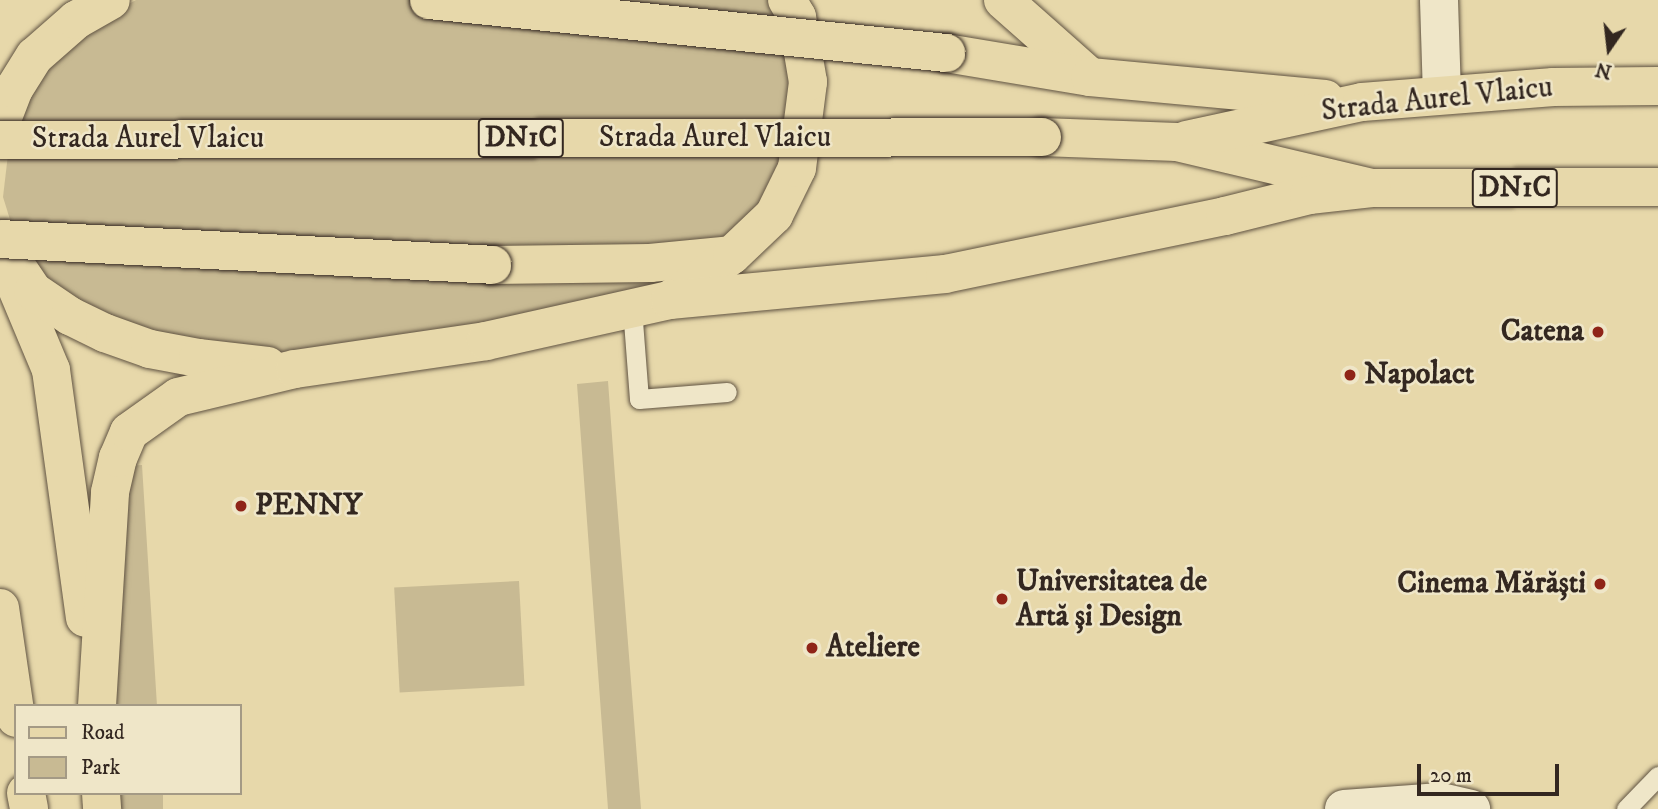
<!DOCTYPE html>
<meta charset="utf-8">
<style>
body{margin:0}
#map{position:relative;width:1658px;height:809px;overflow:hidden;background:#e7d8aa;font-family:"IM FELL DW Pica",serif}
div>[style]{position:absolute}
.green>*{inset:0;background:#c8ba93;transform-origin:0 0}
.roads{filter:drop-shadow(0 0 2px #605342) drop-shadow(0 0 2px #605342)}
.lane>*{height:19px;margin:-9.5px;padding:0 9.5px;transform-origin:9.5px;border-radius:9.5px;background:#efe6c8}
.street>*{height:38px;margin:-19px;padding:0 19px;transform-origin:19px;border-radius:19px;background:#efe6c8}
.primary>*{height:38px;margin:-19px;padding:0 19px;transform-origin:19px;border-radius:19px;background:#e7d8aa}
.bridges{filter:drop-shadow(0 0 2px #332720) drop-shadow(0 0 2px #332720)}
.primary-bridge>*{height:38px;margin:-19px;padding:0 19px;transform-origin:19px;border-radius:19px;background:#e7d8aa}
.dots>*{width:19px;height:19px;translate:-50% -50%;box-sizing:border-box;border:4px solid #efe6c8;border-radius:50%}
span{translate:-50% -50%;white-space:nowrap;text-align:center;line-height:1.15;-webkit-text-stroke:5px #efe6c8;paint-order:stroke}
.shield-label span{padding:2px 5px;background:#efe6c8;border:2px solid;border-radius:5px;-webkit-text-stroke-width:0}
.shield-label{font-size:28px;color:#332720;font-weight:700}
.street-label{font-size:30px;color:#332720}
.poi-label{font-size:30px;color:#332720;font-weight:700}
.right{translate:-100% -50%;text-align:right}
.left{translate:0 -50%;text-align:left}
.legend{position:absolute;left:14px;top:704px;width:228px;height:91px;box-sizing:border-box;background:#efe6c8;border:2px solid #a49a85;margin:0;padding:9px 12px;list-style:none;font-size:21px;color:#332720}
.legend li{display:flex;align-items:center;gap:14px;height:35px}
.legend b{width:35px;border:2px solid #a49a85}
.north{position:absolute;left:1574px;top:14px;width:70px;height:70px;-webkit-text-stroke:5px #efe6c8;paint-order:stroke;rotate:194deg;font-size:19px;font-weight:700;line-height:28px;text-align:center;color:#332720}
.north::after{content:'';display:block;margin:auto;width:24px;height:32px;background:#332720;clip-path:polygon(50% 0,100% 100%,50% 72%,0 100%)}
.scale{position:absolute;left:1417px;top:764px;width:142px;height:32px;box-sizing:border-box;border:4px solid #332720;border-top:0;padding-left:9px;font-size:21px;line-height:24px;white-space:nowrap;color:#332720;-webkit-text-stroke:5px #efe6c8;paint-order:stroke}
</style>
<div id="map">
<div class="green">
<div style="clip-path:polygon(136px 0,770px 0,792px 46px,782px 174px,761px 207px,665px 291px,297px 358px,156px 341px,43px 284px,21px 255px,3px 197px,11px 129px,48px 60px,99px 20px)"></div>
<div style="clip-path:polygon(608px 381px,615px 477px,641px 809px,608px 809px,577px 384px)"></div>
<div style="clip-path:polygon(142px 465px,157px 706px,112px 706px,128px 466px)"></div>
<div style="left:519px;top:581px;width:105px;height:125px;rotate:87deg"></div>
<div style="left:116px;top:793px;width:47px;height:16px"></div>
</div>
<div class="roads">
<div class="lane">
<div style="left:632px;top:308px;width:91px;rotate:85.6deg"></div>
<div style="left:639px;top:399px;width:88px;rotate:-4.5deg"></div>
<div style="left:1626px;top:809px;width:46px;rotate:-45.9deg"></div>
</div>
<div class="street">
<div style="left:1439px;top:0;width:95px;rotate:88.2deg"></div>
<div style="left:1344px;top:809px;width:97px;rotate:-4.1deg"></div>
<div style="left:1441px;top:802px;width:31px;rotate:13deg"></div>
</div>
<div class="primary">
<div style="left:1003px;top:0;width:116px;rotate:41.5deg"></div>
<div style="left:946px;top:53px;width:146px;rotate:9.5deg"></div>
<div style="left:1090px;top:77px;width:236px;rotate:5.3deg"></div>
<div style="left:0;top:125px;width:39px;rotate:-69deg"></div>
<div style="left:14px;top:89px;width:39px;rotate:-58deg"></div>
<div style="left:35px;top:56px;width:55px;rotate:-41.3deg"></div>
<div style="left:76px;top:20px;width:40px;rotate:-29.7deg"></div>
<div style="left:1042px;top:137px;width:135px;rotate:2.1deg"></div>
<div style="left:1177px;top:142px;width:200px;rotate:13.3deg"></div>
<div style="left:1372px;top:188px;width:286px;rotate:-0.2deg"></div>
<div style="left:1186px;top:140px;width:180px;rotate:-12.2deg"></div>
<div style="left:1362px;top:102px;width:192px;rotate:-4.5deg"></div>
<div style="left:1553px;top:87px;width:105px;rotate:-0.5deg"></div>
<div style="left:0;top:248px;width:132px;rotate:67.3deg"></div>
<div style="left:51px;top:370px;width:250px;rotate:82.2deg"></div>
<div style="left:492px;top:265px;width:158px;rotate:-0.7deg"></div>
<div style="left:650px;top:263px;width:81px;rotate:-5.6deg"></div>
<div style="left:17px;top:267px;width:29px;rotate:56deg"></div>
<div style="left:33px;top:291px;width:45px;rotate:34deg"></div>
<div style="left:70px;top:316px;width:39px;rotate:26deg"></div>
<div style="left:105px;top:333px;width:48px;rotate:19.6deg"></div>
<div style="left:150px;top:349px;width:49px;rotate:10.6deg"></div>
<div style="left:198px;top:358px;width:70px;rotate:6.5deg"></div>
<div style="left:671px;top:299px;width:75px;rotate:-35.8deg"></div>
<div style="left:732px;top:255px;width:58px;rotate:-43.6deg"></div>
<div style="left:774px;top:215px;width:52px;rotate:-63.9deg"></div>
<div style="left:797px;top:168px;width:87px;rotate:-82.7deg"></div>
<div style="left:808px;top:82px;width:66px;rotate:-99.6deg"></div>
<div style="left:797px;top:17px;width:20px;rotate:-120deg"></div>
<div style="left:0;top:608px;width:111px;rotate:81.7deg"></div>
<div style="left:97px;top:706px;width:214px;rotate:-86.5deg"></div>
<div style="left:110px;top:492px;width:35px;rotate:-77deg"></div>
<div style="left:118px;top:458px;width:28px;rotate:-67deg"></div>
<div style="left:129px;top:432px;width:60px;rotate:-35.5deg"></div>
<div style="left:178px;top:397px;width:120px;rotate:-13.5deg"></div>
<div style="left:295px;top:369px;width:193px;rotate:-8.3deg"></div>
<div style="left:486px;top:341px;width:189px;rotate:-12.6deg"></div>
<div style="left:670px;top:300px;width:276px;rotate:-5.4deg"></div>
<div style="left:945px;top:274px;width:286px;rotate:-11.7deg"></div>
<div style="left:1225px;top:216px;width:87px;rotate:-14deg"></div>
<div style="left:1309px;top:195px;width:63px;rotate:-6.3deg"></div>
<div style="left:26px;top:793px;width:16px;rotate:79deg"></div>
<div style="left:101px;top:793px;width:16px;rotate:86deg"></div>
</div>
</div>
<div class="bridges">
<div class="primary-bridge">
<div style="left:429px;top:0;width:520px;rotate:5.85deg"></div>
<div style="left:0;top:140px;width:1042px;rotate:-0.16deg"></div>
<div style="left:0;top:239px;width:493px;rotate:3deg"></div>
</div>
</div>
<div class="dots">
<div style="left:1598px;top:332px;background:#8f2418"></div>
<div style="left:1350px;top:375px;background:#8f2418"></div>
<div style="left:241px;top:506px;background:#8f2418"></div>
<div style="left:1600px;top:584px;background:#8f2418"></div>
<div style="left:1002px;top:599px;background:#8f2418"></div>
<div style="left:812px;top:648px;background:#8f2418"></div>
</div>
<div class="shield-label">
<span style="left:521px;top:138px">DN1C</span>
<span style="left:1515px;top:188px">DN1C</span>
</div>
<div class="street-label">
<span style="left:1437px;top:100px;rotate:-6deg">Strada Aurel Vlaicu</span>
<span style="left:715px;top:138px">Strada Aurel Vlaicu</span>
<span style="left:148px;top:139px">Strada Aurel Vlaicu</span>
</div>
<div class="poi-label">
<span class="right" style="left:1584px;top:332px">Catena</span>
<span class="left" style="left:1364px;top:375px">Napolact</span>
<span class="left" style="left:255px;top:506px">PENNY</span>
<span class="left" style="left:1016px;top:599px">Universitatea de<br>Artă și Design</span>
<span class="right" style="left:1586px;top:584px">Cinema Mărăști</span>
<span class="left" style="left:826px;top:648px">Ateliere</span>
</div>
<ul class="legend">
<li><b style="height:9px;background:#e7d8aa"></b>Road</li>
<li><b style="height:19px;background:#c8ba93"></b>Park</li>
</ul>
<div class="north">N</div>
<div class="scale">20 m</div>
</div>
